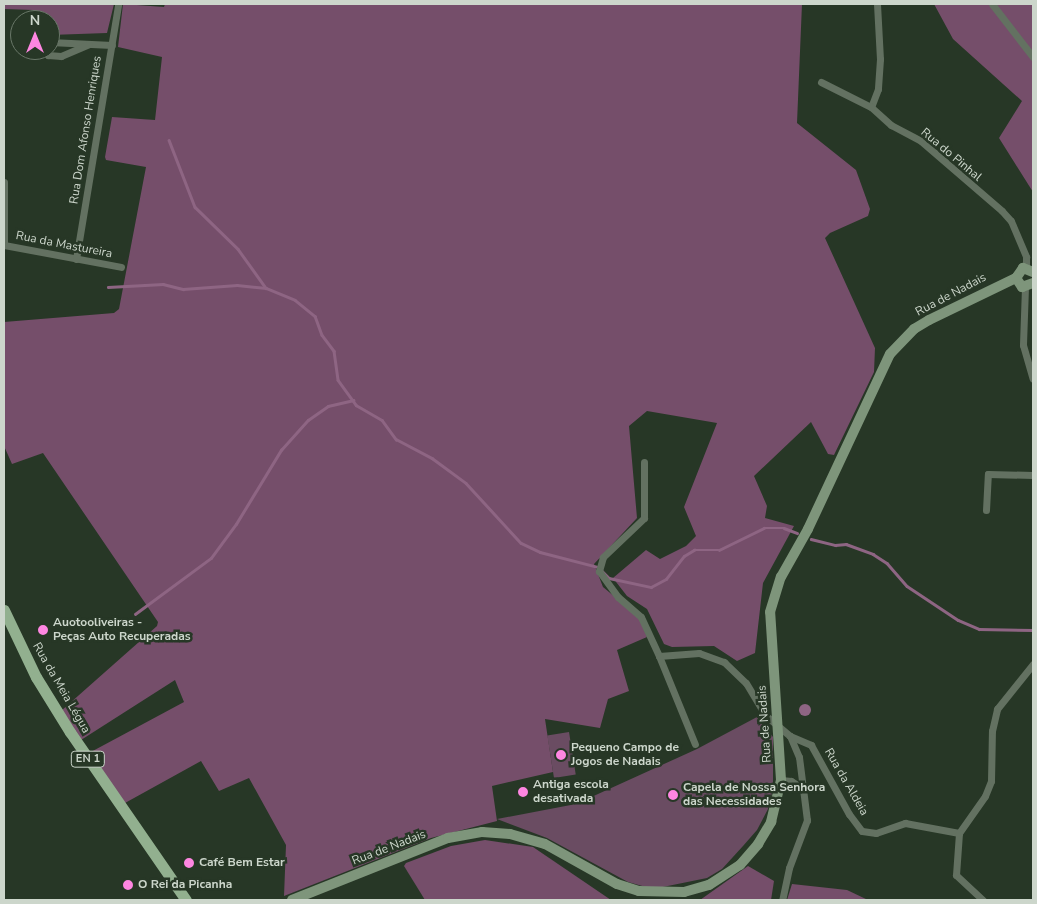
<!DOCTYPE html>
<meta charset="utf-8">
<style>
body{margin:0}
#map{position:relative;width:1037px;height:904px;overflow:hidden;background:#273726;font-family:"Nunito Sans",sans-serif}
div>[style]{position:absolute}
.green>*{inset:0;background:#6a4c62;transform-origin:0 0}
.forest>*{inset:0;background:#754e6a}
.water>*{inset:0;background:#8e6583}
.round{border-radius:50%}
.stream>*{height:2.5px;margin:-1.25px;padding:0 1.25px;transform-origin:1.25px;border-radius:1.25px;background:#8e6583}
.street>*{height:7px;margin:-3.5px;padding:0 3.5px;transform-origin:3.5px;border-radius:3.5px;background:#637161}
.secondary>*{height:10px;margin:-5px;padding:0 5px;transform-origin:5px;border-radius:5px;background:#7e957b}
.primary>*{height:11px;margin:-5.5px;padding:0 5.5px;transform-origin:5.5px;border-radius:5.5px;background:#92b08f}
.dots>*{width:14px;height:14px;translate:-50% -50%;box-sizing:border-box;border:2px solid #273726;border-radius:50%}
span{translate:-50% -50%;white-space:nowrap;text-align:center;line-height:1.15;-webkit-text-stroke:5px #273726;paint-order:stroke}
.shield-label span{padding:1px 4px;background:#273726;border:1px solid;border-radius:4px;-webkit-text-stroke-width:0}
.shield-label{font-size:11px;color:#ccd6cb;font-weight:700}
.street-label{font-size:12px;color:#ccd6cb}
.poi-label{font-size:12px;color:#ccd6cb;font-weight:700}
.left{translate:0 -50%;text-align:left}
.frame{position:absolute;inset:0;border:5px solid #ccd6cb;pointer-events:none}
.north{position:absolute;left:10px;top:10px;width:50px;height:50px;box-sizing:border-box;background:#273726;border:1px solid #697768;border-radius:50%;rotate:0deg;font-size:14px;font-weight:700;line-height:20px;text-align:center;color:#ccd6cb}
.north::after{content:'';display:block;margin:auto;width:18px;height:22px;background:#fe86e1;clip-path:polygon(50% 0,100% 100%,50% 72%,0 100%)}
</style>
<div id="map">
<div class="green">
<div style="clip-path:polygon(757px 717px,773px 737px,773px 788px,768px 809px,757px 830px,743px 846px,722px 869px,707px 878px,653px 889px,628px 882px,547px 838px,497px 819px,576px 804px,697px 749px)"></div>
<div style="left:569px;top:732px;width:43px;height:22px;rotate:81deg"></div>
</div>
<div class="forest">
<div style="clip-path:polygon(4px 4px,114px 4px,107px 33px,50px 35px,50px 20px,38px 20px,33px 10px,4px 9px)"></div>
<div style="clip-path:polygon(123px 4px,164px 7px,165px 4px,802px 4px,797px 123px,856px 170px,870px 209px,868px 216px,830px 233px,825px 238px,875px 348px,874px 372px,834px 455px,828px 454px,811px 422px,754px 476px,767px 506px,765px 518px,794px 526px,763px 583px,755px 653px,737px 661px,714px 646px,672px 647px,664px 644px,647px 609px,627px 596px,613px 578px,646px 550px,660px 559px,686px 546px,696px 536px,684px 507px,717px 423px,647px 411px,629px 426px,637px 518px,594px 564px,603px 587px,639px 617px,647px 637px,617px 650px,629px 691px,608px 699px,600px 728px,545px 719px,553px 772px,492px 786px,497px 821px,431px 838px,284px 896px,286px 845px,249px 778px,219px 791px,201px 761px,125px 803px,89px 753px,184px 702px,175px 680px,81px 740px,61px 711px,157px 626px,158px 622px,43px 453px,12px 464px,4px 446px,4px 322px,114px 313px,119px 309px,146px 167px,106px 160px,105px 157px,112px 117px,155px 120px,162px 57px,118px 47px)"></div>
<div style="clip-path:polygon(934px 4px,1033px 4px,1033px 192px,999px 138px,1022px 101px,953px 39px)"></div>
<div style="clip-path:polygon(485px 840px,533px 847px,611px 900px,425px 900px,404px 866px,406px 863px,451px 846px)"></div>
<div style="clip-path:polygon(748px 866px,774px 881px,771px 900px,700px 900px)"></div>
<div style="clip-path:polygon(792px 884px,847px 890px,868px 900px,787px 900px)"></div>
</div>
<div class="water">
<div class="round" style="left:799px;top:704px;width:12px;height:12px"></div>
</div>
<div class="stream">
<div style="left:169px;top:140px;width:72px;rotate:68.8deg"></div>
<div style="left:195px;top:207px;width:60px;rotate:44.3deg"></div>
<div style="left:238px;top:249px;width:48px;rotate:54.3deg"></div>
<div style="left:108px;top:287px;width:55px;rotate:-3.1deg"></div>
<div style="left:163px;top:284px;width:21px;rotate:14deg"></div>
<div style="left:183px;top:289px;width:54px;rotate:-4.2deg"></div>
<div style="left:237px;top:285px;width:29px;rotate:6deg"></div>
<div style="left:266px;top:288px;width:31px;rotate:22deg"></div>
<div style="left:295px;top:300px;width:26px;rotate:39deg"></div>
<div style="left:315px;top:316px;width:20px;rotate:70deg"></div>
<div style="left:322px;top:335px;width:20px;rotate:53deg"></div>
<div style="left:334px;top:351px;width:29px;rotate:82deg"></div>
<div style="left:338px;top:380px;width:31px;rotate:54deg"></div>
<div style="left:356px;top:405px;width:30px;rotate:30deg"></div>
<div style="left:382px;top:420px;width:24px;rotate:54deg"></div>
<div style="left:396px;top:439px;width:41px;rotate:27.8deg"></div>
<div style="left:432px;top:458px;width:42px;rotate:36.3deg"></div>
<div style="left:466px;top:483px;width:81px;rotate:47.5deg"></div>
<div style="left:521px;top:543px;width:21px;rotate:25deg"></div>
<div style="left:540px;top:552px;width:60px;rotate:14.5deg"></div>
<div style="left:811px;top:539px;width:25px;rotate:14deg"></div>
<div style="left:835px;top:545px;width:11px;rotate:-5deg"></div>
<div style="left:846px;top:544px;width:29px;rotate:20deg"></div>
<div style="left:873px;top:554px;width:17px;rotate:33deg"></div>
<div style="left:887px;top:563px;width:30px;rotate:49deg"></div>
<div style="left:907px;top:586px;width:61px;rotate:33.7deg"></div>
<div style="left:958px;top:620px;width:23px;rotate:23deg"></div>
<div style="left:979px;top:629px;width:54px;rotate:1.1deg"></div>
<div style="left:602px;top:571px;width:10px;rotate:45deg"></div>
<div style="left:609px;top:578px;width:43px;rotate:12.1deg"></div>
<div style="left:651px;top:587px;width:17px;rotate:-28deg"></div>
<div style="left:666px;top:579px;width:29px;rotate:-52deg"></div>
<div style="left:684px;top:556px;width:12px;rotate:-31deg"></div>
<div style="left:694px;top:550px;width:25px"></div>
<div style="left:719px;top:550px;width:50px;rotate:-26.1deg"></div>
<div style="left:764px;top:528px;width:20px"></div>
<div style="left:784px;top:528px;width:14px;rotate:21deg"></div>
<div style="left:135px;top:614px;width:94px;rotate:-36.4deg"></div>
<div style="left:211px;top:558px;width:42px;rotate:-53.7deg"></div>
<div style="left:236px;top:524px;width:87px;rotate:-58.7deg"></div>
<div style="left:281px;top:450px;width:40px;rotate:-48deg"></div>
<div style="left:308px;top:420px;width:24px;rotate:-35deg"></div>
<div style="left:328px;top:406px;width:26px;rotate:-13deg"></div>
</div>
<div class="street">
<div style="left:877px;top:4px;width:55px;rotate:86.9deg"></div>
<div style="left:880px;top:59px;width:30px;rotate:94deg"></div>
<div style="left:878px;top:89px;width:19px;rotate:111deg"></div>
<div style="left:871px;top:107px;width:27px;rotate:42deg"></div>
<div style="left:891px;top:125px;width:34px;rotate:28deg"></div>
<div style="left:921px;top:141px;width:107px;rotate:40.8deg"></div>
<div style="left:1002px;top:211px;width:13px;rotate:48deg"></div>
<div style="left:1011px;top:221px;width:39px;rotate:67deg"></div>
<div style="left:1026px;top:257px;width:11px;rotate:90deg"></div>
<div style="left:992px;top:4px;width:67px;rotate:52.3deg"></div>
<div style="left:50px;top:42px;width:62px;rotate:2.8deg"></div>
<div style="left:45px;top:50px;width:6px;rotate:59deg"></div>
<div style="left:48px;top:55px;width:13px;rotate:4deg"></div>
<div style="left:61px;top:56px;width:30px;rotate:-23deg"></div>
<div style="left:821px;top:82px;width:56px;rotate:26.6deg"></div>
<div style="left:4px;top:182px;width:63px;rotate:90deg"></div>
<div style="left:4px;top:245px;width:119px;rotate:10.6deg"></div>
<div style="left:76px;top:259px;width:258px;rotate:-80.6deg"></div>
<div style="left:1025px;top:287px;width:58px;rotate:92deg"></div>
<div style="left:1023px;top:345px;width:35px;rotate:74deg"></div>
<div style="left:644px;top:462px;width:56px;rotate:90deg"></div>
<div style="left:644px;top:518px;width:57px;rotate:136.4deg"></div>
<div style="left:603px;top:557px;width:15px;rotate:106deg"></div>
<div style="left:599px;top:571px;width:32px;rotate:54deg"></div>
<div style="left:618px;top:597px;width:30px;rotate:41deg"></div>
<div style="left:641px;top:617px;width:43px;rotate:65.2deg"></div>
<div style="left:659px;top:656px;width:40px;rotate:-4.3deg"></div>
<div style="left:699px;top:653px;width:27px;rotate:20deg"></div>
<div style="left:724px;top:662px;width:30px;rotate:44deg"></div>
<div style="left:746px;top:683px;width:37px;rotate:59deg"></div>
<div style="left:765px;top:715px;width:33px;rotate:40deg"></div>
<div style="left:790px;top:736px;width:23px;rotate:67deg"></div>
<div style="left:799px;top:757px;width:64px;rotate:82.8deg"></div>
<div style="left:807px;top:820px;width:51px;rotate:110.6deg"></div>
<div style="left:789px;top:868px;width:33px;rotate:102deg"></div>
<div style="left:986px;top:510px;width:36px;rotate:-87deg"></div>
<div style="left:988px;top:474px;width:45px;rotate:1.3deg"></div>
<div style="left:659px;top:656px;width:95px;rotate:67.8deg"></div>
<div style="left:790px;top:736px;width:23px;rotate:23deg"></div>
<div style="left:811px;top:745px;width:79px;rotate:61.2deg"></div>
<div style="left:849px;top:814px;width:21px;rotate:53deg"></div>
<div style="left:862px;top:831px;width:14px;rotate:8deg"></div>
<div style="left:876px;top:833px;width:31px;rotate:-19deg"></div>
<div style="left:905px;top:823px;width:55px;rotate:10.5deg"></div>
<div style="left:781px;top:780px;width:10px;rotate:6deg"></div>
<div style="left:791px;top:781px;width:15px;rotate:32deg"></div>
<div style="left:959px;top:833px;width:45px;rotate:-54.9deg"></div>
<div style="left:985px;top:796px;width:16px;rotate:-68deg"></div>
<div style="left:991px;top:781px;width:50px;rotate:-88.9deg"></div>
<div style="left:992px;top:731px;width:23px;rotate:-77deg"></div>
<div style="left:997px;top:709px;width:58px;rotate:-51.3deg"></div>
<div style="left:959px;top:833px;width:42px;rotate:94.1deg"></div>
<div style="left:956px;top:875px;width:37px;rotate:43deg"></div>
</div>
<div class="secondary">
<div style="left:1033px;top:272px;width:11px;rotate:-158deg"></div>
<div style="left:1023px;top:268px;width:12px;rotate:125deg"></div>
<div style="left:1016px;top:278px;width:11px;rotate:56deg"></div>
<div style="left:1022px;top:287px;width:12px;rotate:-20deg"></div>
<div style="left:292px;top:900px;width:168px;rotate:-21.7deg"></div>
<div style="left:448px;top:838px;width:35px;rotate:-10deg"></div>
<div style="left:482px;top:832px;width:28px;rotate:4deg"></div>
<div style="left:510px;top:834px;width:36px;rotate:16deg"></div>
<div style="left:545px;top:844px;width:82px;rotate:29.1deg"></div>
<div style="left:617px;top:884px;width:23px;rotate:18deg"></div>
<div style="left:639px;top:891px;width:45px;rotate:1.3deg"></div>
<div style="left:684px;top:892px;width:26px;rotate:-16deg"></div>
<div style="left:709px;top:885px;width:37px;rotate:-33deg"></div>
<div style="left:740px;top:865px;width:28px;rotate:-49deg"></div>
<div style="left:758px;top:844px;width:26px;rotate:-59deg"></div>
<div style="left:771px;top:822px;width:43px;rotate:-76.6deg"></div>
<div style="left:781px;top:780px;width:168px;rotate:-93.7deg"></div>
<div style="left:770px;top:612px;width:37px;rotate:-73deg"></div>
<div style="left:781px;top:577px;width:55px;rotate:-60.6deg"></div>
<div style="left:808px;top:529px;width:193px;rotate:-64.9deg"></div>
<div style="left:890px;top:354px;width:35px;rotate:-46deg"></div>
<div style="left:914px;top:329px;width:17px;rotate:-31deg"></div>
<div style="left:929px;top:320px;width:97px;rotate:-25.8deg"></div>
</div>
<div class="primary">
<div style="left:4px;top:610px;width:74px;rotate:64.5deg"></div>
<div style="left:36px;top:677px;width:65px;rotate:58.3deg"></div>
<div style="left:70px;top:732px;width:204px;rotate:55.4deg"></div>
</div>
<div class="dots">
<div style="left:43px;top:630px;background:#fe86e1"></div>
<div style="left:561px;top:755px;background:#fe86e1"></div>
<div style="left:523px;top:792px;background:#fe86e1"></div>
<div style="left:673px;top:795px;background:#fe86e1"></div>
<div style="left:189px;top:863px;background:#fe86e1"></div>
<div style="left:128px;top:885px;background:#fe86e1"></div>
</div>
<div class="shield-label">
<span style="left:88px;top:759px">EN 1</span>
</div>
<div class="street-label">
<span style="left:86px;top:130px;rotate:-81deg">Rua Dom Afonso Henriques</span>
<span style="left:951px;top:155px;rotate:40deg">Rua do Pinhal</span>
<span style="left:64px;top:245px;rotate:11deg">Rua da Mastureira</span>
<span style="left:951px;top:295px;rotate:-28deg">Rua de Nadais</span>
<span style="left:61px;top:688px;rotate:60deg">Rua da Meia Légua</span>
<span style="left:765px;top:724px;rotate:-94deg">Rua de Nadais</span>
<span style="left:846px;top:782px;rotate:60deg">Rua da Aldeia</span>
<span style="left:389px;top:848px;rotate:-21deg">Rua de Nadais</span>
</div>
<div class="poi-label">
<span class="left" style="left:53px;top:630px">Auotooliveiras -<br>Peças Auto Recuperadas</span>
<span class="left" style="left:571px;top:755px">Pequeno Campo de<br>Jogos de Nadais</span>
<span class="left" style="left:533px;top:792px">Antiga escola<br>desativada</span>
<span class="left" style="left:683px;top:795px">Capela de Nossa Senhora<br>das Necessidades</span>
<span class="left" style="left:199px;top:863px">Café Bem Estar</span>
<span class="left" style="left:138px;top:885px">O Rei da Picanha</span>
</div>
<div class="frame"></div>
<div class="north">N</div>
</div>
